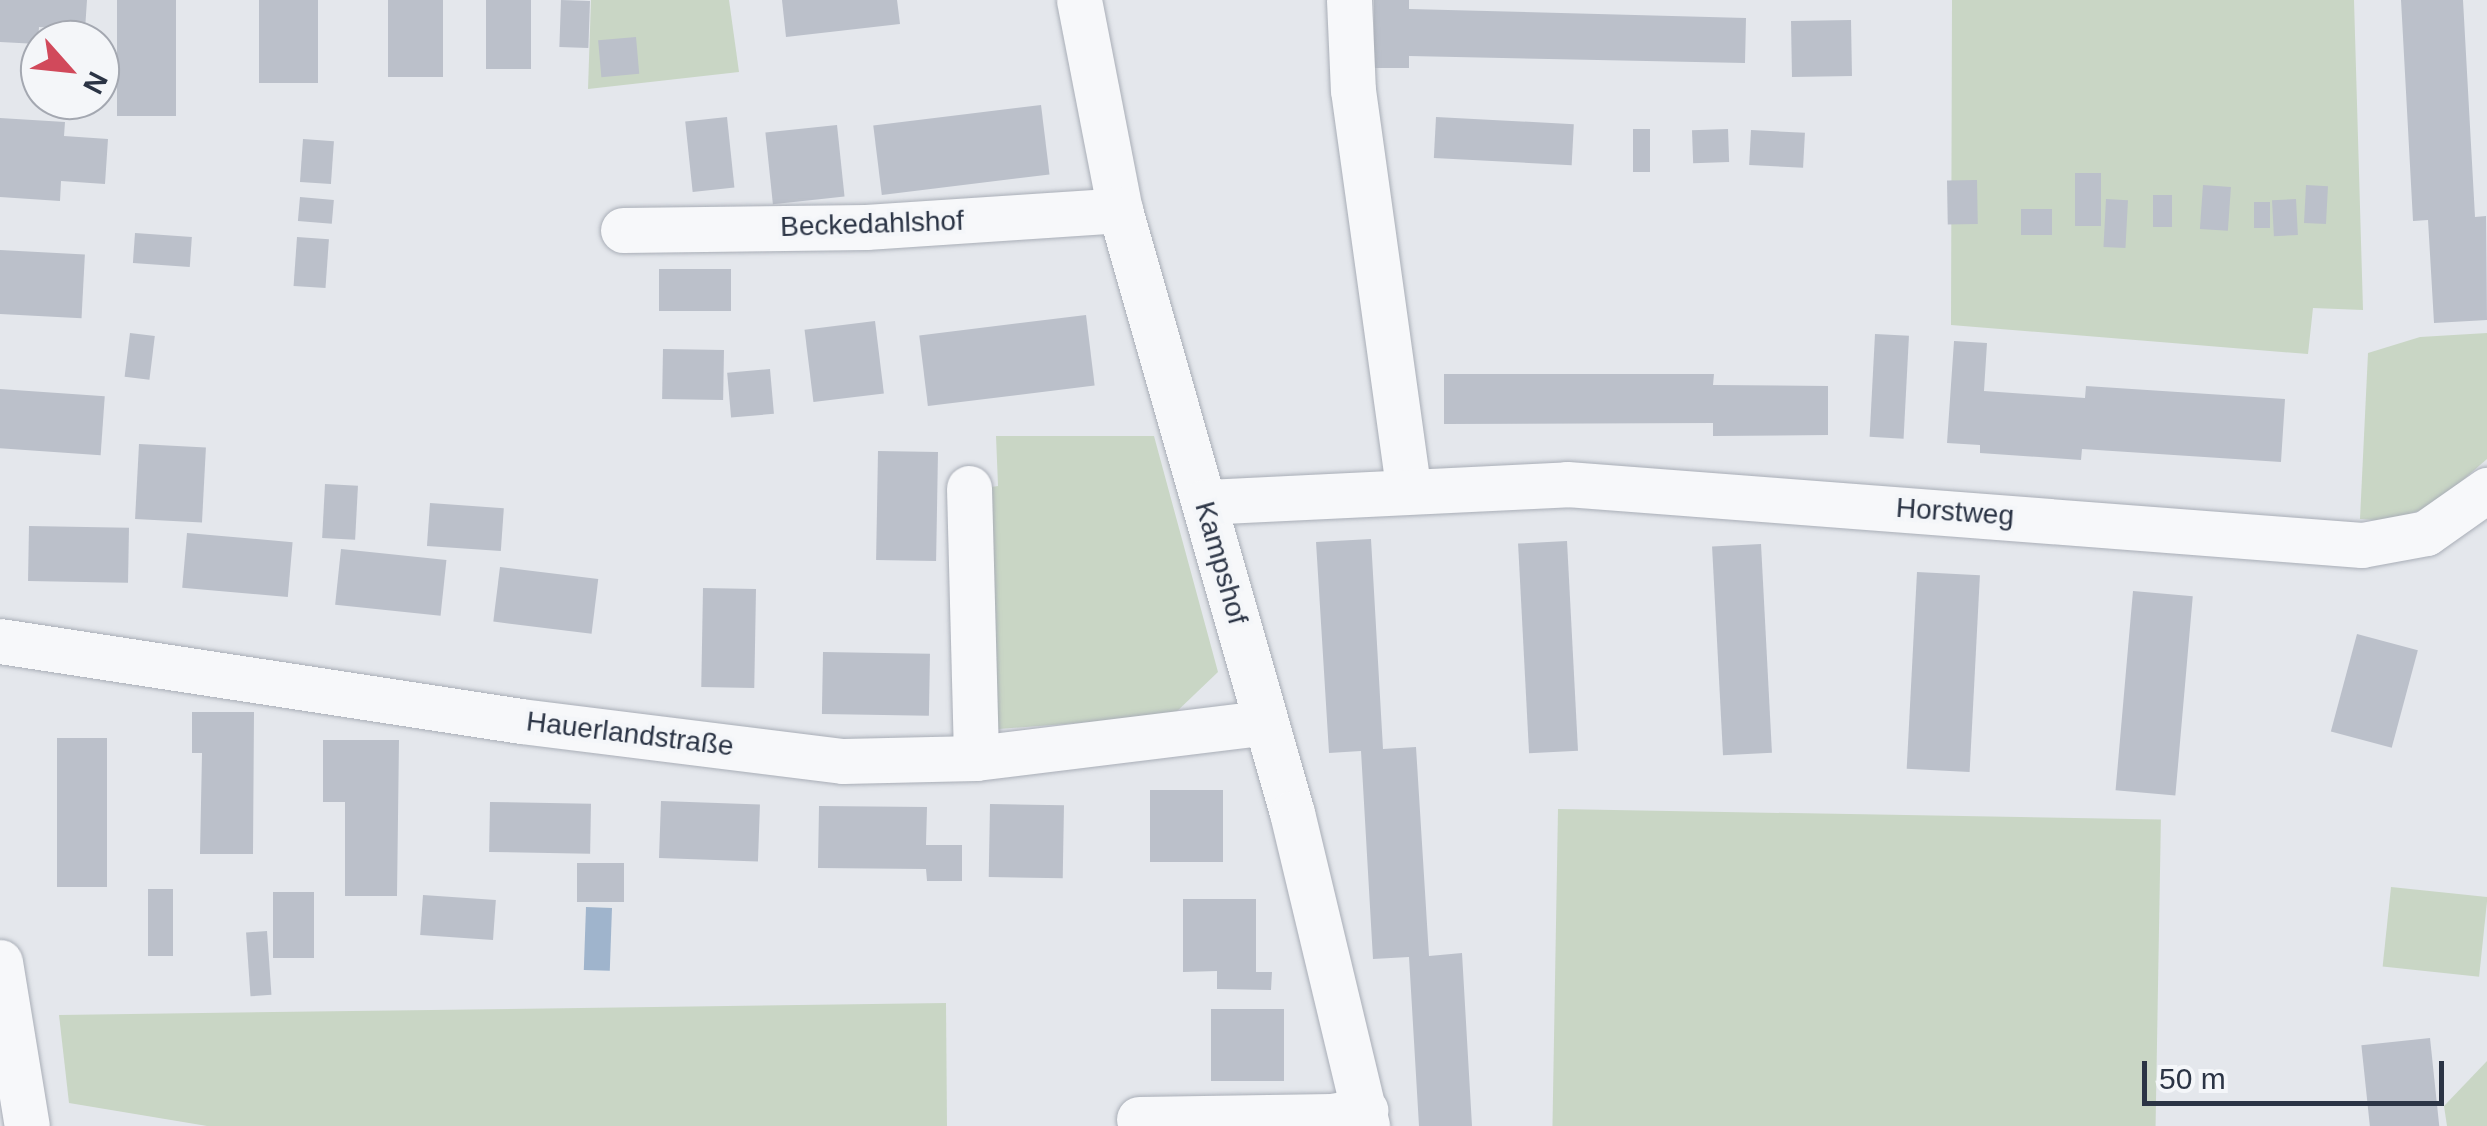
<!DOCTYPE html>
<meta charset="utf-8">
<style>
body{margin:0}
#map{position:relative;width:2487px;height:1126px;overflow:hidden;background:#e4e7ec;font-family:Arial,sans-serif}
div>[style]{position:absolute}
.green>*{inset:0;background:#c9d6c5;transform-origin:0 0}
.water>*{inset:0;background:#9fb4cc;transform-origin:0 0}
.building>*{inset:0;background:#bbc0ca;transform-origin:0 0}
.roads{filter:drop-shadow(0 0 2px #a9aeb7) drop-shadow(0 0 2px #a9aeb7)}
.minor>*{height:45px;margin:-22.5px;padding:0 22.5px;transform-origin:22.5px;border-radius:22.5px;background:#f7f8fa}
span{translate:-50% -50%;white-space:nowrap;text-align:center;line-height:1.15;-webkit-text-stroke:8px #f4f6f9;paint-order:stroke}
.street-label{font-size:28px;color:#2b3445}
.north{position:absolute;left:20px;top:20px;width:100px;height:100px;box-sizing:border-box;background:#f4f6f9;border:2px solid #a4a8b1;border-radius:50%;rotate:117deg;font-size:28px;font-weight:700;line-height:40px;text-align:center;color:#2b3445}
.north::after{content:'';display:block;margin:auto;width:35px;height:45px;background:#d1495b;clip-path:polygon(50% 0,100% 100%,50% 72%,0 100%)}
.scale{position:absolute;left:2142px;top:1061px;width:302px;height:45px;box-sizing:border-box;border:5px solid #2b3445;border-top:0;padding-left:12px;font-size:30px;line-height:35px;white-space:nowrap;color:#2b3445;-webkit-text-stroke:8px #f4f6f9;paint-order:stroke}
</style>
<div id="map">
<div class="green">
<div style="clip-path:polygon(591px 0,729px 0,739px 72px,588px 89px)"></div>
<div style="clip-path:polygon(1952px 0,2354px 0,2363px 310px,2313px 308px,2308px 354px,1951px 325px)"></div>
<div style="clip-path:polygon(2487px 333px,2487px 459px,2433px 506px,2389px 521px,2360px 519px,2368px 353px,2420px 337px)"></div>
<div style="clip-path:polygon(996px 436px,1154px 436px,1218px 672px,1172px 716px,986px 730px,979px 489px,998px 486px)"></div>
<div style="left:1558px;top:809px;width:603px;height:317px;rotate:1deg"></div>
<div style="left:2391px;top:887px;width:97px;height:80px;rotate:6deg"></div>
<div style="clip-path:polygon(946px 1003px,947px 1126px,207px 1126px,69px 1103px,59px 1015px)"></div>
<div style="clip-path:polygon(2487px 1061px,2487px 1126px,2447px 1126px,2444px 1106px)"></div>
</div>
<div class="water">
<div style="left:586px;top:907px;width:26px;height:63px;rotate:2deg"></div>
</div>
<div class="building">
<div style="clip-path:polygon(0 0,87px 0,85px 30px,39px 27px,38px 44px,0 42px)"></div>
<div style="left:117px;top:0;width:59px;height:116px"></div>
<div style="left:259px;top:0;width:59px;height:83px"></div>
<div style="left:388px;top:0;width:55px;height:77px"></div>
<div style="left:486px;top:0;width:45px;height:69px"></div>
<div style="left:561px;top:0;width:29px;height:47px;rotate:2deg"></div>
<div style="clip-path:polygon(782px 0,897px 0,900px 24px,786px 37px)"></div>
<div style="clip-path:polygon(1374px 0,1409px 0,1409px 9px,1746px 18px,1745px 63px,1409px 56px,1409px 68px,1374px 68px)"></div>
<div style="clip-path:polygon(2401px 0,2463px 0,2475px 217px,2486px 216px,2487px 320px,2434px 323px,2428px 220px,2413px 221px)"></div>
<div style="left:1851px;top:20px;width:56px;height:60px;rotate:89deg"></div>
<div style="left:636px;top:37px;width:37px;height:38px;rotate:85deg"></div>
<div style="left:1041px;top:105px;width:70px;height:169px;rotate:83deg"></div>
<div style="left:727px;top:117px;width:71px;height:42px;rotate:84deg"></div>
<div style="left:1436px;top:117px;width:138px;height:41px;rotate:3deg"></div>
<div style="clip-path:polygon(0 118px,65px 122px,64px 136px,108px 139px,105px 184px,61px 181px,60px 201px,0 197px)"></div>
<div style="left:837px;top:125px;width:72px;height:72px;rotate:84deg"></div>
<div style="left:1633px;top:129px;width:17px;height:43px"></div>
<div style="left:1728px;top:129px;width:33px;height:36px;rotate:88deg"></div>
<div style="left:1751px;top:130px;width:54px;height:35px;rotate:3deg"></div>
<div style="left:303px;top:139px;width:31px;height:43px;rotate:4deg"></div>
<div style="left:2075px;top:173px;width:26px;height:53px"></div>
<div style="left:1977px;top:180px;width:44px;height:30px;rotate:89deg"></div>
<div style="left:2203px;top:185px;width:28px;height:44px;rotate:4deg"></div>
<div style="left:2306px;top:185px;width:22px;height:38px;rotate:3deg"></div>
<div style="left:2153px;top:195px;width:19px;height:32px"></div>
<div style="left:300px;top:197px;width:34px;height:24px;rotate:5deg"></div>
<div style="left:2106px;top:199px;width:22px;height:48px;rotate:3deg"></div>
<div style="left:2296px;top:199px;width:36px;height:24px;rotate:87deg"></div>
<div style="left:2254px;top:202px;width:16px;height:26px"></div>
<div style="left:2021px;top:209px;width:31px;height:26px"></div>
<div style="left:135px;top:233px;width:57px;height:30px;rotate:4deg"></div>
<div style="left:297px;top:237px;width:32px;height:49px;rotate:4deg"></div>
<div style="left:0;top:250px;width:85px;height:64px;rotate:3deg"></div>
<div style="left:659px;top:269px;width:72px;height:42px"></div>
<div style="left:1086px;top:315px;width:71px;height:168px;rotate:83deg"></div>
<div style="left:875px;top:321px;width:73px;height:71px;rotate:83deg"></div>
<div style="left:130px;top:333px;width:25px;height:44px;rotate:7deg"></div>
<div style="left:1875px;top:334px;width:34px;height:103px;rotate:3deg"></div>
<div style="clip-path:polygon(1954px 341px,1987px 343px,1984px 391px,2085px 398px,2086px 386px,2285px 399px,2281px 462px,2082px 449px,2081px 460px,1980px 453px,1980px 445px,1947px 443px)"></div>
<div style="left:663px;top:349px;width:61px;height:50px;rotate:1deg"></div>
<div style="left:770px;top:369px;width:45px;height:43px;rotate:85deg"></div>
<div style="clip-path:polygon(1444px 374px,1714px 374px,1713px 385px,1828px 386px,1828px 435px,1713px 436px,1713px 423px,1444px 424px)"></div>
<div style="left:0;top:389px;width:105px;height:59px;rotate:4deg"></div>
<div style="left:139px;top:444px;width:67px;height:75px;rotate:3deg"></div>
<div style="left:878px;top:451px;width:60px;height:109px;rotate:1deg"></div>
<div style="left:325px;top:484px;width:33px;height:54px;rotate:3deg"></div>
<div style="left:430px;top:503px;width:74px;height:43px;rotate:4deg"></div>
<div style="left:29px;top:526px;width:100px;height:55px;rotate:1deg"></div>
<div style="left:187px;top:533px;width:106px;height:55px;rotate:5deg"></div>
<div style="clip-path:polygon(1371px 539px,1383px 749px,1416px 747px,1429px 956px,1462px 953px,1472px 1126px,1419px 1126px,1409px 957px,1373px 959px,1361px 751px,1329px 753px,1316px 542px)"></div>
<div style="left:1567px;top:541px;width:210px;height:49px;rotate:87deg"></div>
<div style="left:1761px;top:544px;width:209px;height:49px;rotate:87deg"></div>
<div style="left:341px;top:549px;width:106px;height:56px;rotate:6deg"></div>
<div style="left:500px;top:567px;width:99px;height:55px;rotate:7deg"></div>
<div style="left:1917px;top:572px;width:63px;height:197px;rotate:3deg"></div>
<div style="left:703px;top:588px;width:53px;height:99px;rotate:1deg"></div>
<div style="left:2133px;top:591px;width:60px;height:200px;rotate:5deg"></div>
<div style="left:2357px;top:634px;width:63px;height:101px;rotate:15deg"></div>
<div style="left:823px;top:652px;width:107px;height:62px;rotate:1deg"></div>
<div style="clip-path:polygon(192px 712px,254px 712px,253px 854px,200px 854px,202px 753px,192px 753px)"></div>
<div style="left:107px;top:738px;width:149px;height:50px;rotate:90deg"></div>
<div style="clip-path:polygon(323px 740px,399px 740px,397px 896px,345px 896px,345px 802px,323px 802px)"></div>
<div style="left:1150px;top:790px;width:73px;height:72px"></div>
<div style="left:661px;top:801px;width:99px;height:57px;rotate:2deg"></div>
<div style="left:490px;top:802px;width:101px;height:50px;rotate:1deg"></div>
<div style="left:990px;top:804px;width:74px;height:73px;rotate:1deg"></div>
<div style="clip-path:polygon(819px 806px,927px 807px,926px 845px,962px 845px,962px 881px,927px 881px,926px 869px,818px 868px)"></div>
<div style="left:577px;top:863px;width:47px;height:39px"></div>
<div style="left:148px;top:889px;width:25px;height:67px"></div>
<div style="left:273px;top:892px;width:41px;height:66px"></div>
<div style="left:423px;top:895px;width:73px;height:40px;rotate:4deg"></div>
<div style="clip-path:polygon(1183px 899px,1256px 899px,1256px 972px,1272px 972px,1271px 990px,1217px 989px,1217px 971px,1183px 972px)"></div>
<div style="left:267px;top:931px;width:64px;height:21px;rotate:86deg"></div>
<div style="left:1211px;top:1009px;width:73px;height:72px"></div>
<div style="left:2430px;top:1038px;width:89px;height:69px;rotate:84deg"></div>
</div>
<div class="roads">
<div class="minor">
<div style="left:1079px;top:0;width:214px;rotate:79deg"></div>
<div style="left:1120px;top:210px;width:627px;rotate:74.08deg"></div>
<div style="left:1292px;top:813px;width:322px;rotate:76.5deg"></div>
<div style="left:1349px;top:0;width:90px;rotate:87.5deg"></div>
<div style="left:1353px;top:90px;width:401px;rotate:82.1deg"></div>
<div style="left:623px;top:230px;width:243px;rotate:-0.7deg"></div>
<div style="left:866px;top:227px;width:255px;rotate:-3.8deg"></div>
<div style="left:969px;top:488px;width:270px;rotate:88.5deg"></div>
<div style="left:1204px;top:502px;width:363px;rotate:-2.8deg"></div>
<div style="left:1567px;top:484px;width:797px;rotate:4.39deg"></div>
<div style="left:2362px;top:545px;width:65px;rotate:-10.6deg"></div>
<div style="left:2426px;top:533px;width:75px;rotate:-35.2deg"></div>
<div style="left:0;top:641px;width:527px;rotate:8.73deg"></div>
<div style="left:521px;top:721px;width:324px;rotate:7.1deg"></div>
<div style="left:843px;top:761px;width:133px;rotate:-1.3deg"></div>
<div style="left:976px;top:758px;width:289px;rotate:-7deg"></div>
<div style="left:0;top:962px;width:166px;rotate:80.7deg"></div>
<div style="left:1139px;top:1119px;width:193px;rotate:-0.9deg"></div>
<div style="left:1332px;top:1116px;width:34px;rotate:-10deg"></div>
</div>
</div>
<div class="street-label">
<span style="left:872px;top:224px;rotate:-2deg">Beckedahlshof</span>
<span style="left:1955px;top:512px;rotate:4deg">Horstweg</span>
<span style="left:1221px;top:563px;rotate:74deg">Kampshof</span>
<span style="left:630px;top:734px;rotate:7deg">Hauerlandstraße</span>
</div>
<div class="north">N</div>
<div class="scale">50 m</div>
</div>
